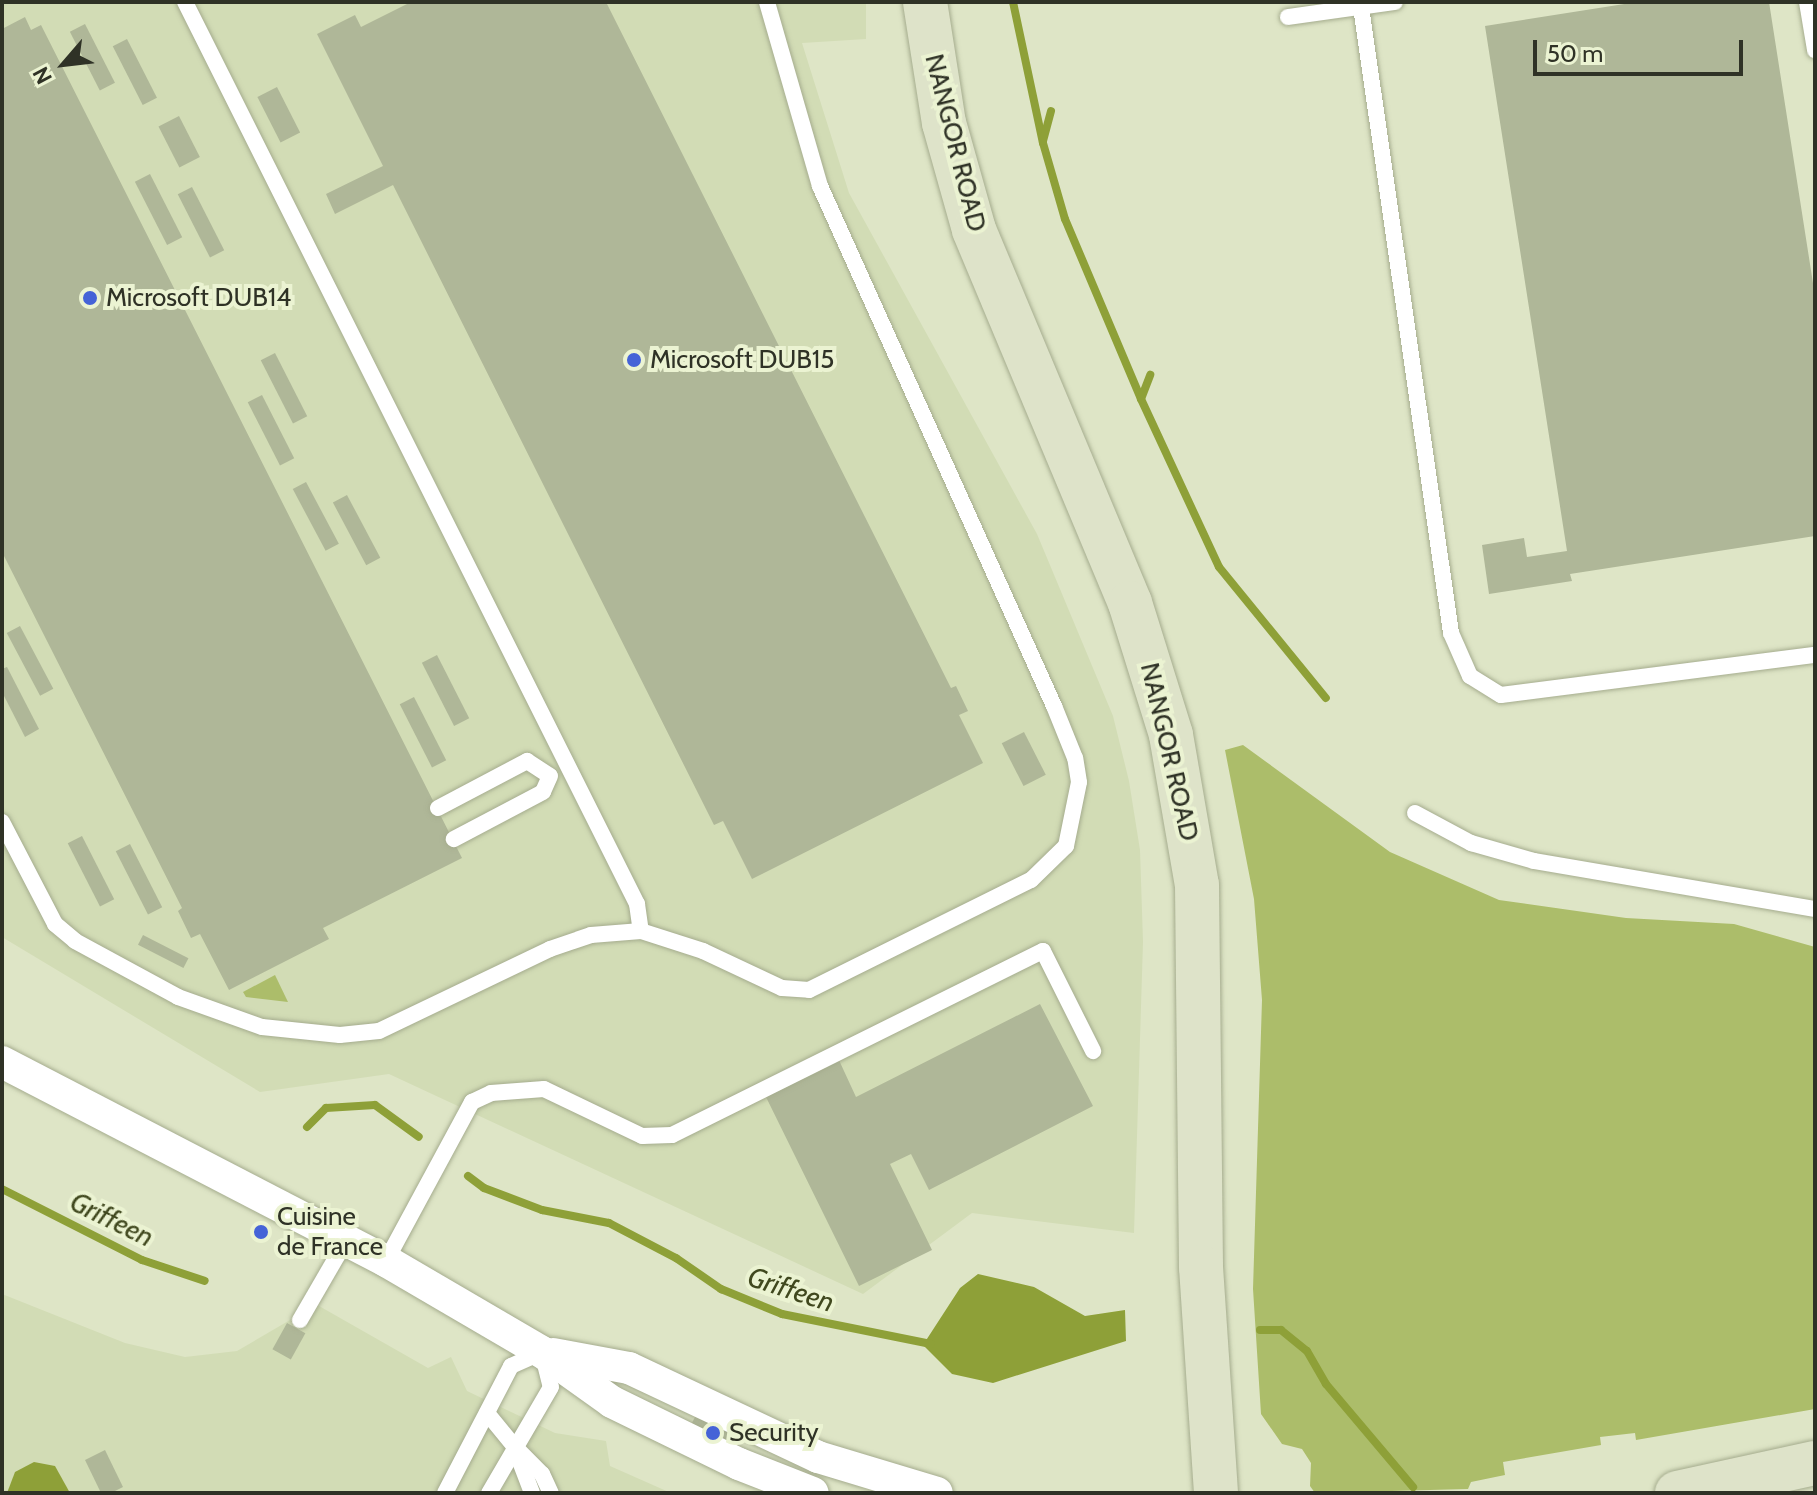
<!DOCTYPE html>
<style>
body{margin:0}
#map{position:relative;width:1817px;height:1495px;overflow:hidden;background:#dee5c6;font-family:Cabin,sans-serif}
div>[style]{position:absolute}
.built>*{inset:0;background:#d2dcb5}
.green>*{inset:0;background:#acbd6a}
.water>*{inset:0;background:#8ea038}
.stream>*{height:8px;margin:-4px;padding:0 4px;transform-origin:4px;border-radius:4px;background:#8ea038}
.building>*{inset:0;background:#afb798;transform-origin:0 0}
.roads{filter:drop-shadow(0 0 2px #a5ac8e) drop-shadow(0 0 2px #a5ac8e)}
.lane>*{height:16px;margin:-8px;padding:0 8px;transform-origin:8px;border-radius:8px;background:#fff}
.street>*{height:32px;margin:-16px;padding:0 16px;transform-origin:16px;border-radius:16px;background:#fff}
.secondary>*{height:44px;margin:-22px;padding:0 22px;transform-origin:22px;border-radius:22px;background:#dee3c9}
.dots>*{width:22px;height:22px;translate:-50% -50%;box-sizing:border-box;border:4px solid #ebf3d2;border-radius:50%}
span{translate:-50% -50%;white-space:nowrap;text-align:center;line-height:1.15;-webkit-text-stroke:8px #ebf3d2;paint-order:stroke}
.street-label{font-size:26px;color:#2f3226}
.poi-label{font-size:26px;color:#2f3226}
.left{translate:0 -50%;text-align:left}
.water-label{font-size:28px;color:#40481e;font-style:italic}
.frame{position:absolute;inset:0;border:4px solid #2f3226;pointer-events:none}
.north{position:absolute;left:24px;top:24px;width:80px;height:80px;-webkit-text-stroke:6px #ebf3d2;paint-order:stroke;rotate:242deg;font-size:22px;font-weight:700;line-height:32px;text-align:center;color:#2f3226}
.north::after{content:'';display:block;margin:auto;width:28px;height:36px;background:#2f3226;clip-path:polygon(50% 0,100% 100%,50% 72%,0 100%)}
.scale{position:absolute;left:1533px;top:40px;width:210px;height:36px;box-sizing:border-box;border:4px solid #2f3226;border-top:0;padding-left:10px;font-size:24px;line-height:28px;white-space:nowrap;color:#2f3226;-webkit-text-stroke:6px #ebf3d2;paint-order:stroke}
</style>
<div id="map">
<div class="built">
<div style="clip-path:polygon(2px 2px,866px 2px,866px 39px,802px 43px,849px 193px,1037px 534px,1113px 716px,1129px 781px,1140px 850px,1143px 942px,1134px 1233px,972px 1213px,863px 1294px,389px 1074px,260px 1092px,2px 937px)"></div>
<div style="clip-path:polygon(2px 1294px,125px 1343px,185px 1357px,237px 1351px,290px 1320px,305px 1298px,428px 1368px,451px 1357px,467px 1391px,555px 1433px,606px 1441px,610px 1466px,671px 1493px,2px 1493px)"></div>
</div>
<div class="green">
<div style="clip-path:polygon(1243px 745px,1390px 852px,1499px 900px,1626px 918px,1734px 924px,1815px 947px,1815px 1409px,1636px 1440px,1635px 1433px,1600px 1437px,1601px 1445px,1503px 1462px,1505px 1475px,1471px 1482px,1468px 1489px,1315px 1493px,1310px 1486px,1311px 1463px,1302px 1449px,1282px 1444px,1261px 1414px,1253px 1289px,1262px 1000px,1254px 899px,1225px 750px)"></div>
<div style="clip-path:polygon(275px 975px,288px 1002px,246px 997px,243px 992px)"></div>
</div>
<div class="water">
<div style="clip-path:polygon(978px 1274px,1034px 1287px,1085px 1316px,1125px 1310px,1126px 1341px,993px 1383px,952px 1374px,923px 1345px,960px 1288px)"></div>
<div style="clip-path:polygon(34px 1462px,55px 1466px,70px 1493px,7px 1493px,15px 1472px)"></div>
</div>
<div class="stream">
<div style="left:1013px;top:2px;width:144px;rotate:78deg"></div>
<div style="left:1043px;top:143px;width:79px;rotate:73.9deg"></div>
<div style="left:1065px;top:219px;width:195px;rotate:67.1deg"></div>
<div style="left:1141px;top:399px;width:185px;rotate:65.1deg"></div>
<div style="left:1219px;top:567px;width:169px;rotate:50.8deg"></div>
<div style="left:1043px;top:141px;width:31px;rotate:-75deg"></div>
<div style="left:1141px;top:399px;width:26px;rotate:-69deg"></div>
<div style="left:307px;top:1127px;width:27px;rotate:-45deg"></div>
<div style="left:326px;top:1108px;width:49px;rotate:-3.5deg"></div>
<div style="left:375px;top:1105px;width:54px;rotate:36deg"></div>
<div style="left:468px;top:1176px;width:20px;rotate:37deg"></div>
<div style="left:484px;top:1188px;width:62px;rotate:20.8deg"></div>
<div style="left:542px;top:1210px;width:68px;rotate:11deg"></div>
<div style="left:609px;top:1223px;width:76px;rotate:27.6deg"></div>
<div style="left:676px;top:1258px;width:55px;rotate:34.6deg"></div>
<div style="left:721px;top:1289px;width:66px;rotate:22.3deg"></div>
<div style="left:782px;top:1314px;width:152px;rotate:11.4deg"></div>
<div style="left:2px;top:1189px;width:157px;rotate:26.9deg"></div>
<div style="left:142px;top:1260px;width:66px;rotate:18.4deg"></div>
<div style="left:1260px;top:1330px;width:21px"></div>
<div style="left:1281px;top:1330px;width:33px;rotate:39deg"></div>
<div style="left:1307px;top:1351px;width:38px;rotate:60deg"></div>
<div style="left:1326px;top:1384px;width:135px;rotate:49.8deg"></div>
</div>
<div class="building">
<div style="clip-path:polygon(411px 2px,606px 2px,951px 688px,956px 686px,968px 711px,959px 715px,983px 763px,752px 879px,723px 821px,714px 825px,393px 185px,335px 214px,326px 194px,383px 166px,317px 34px,355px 15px,361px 27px)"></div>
<div style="clip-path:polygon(1637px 2px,1769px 2px,1815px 296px,1815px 536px,1570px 574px,1572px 581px,1489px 594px,1482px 545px,1524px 538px,1527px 557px,1567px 551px,1485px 26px)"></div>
<div style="clip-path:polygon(25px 17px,31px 30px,41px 25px,462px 858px,323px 928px,329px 939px,229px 990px,200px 934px,191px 938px,178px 911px,182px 908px,2px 552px,2px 29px)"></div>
<div style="left:85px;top:24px;width:66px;height:17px;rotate:63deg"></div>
<div style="left:127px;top:39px;width:66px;height:16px;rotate:63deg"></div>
<div style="left:277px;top:87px;width:51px;height:22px;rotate:63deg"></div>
<div style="left:179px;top:116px;width:46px;height:23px;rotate:63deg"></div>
<div style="left:150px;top:174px;width:71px;height:17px;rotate:63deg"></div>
<div style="left:192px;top:187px;width:71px;height:16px;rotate:63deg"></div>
<div style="left:275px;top:353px;width:71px;height:16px;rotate:63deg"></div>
<div style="left:262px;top:395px;width:71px;height:16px;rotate:63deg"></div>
<div style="left:306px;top:482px;width:70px;height:15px;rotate:62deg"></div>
<div style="left:347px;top:495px;width:71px;height:16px;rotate:62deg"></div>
<div style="left:20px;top:626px;width:71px;height:15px;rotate:62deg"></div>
<div style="left:437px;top:655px;width:71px;height:17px;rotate:63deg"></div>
<div style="clip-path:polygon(7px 667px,39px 729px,25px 737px,2px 692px,2px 669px)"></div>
<div style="left:414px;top:697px;width:71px;height:16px;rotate:63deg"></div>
<div style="left:1024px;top:732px;width:48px;height:25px;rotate:63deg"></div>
<div style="left:82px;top:836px;width:71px;height:16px;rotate:63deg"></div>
<div style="left:130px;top:844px;width:71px;height:16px;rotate:63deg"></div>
<div style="left:143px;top:935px;width:51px;height:11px;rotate:27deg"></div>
<div style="clip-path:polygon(1040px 1004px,1093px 1106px,929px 1190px,911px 1154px,890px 1164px,932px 1250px,859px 1286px,765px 1095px,838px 1058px,856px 1097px)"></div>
<div style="left:287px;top:1323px;width:21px;height:30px;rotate:29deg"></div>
<div style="left:696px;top:1415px;width:47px;height:17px;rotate:27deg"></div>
<div style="clip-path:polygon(105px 1450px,123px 1487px,111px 1493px,101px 1493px,85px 1460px)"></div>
</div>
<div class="roads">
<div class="lane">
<div style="left:185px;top:2px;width:1009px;rotate:63.38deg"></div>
<div style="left:637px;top:904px;width:27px;rotate:82deg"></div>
<div style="left:641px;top:931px;width:65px;rotate:17.9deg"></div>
<div style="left:703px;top:951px;width:87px;rotate:25.1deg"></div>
<div style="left:782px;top:988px;width:27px;rotate:4deg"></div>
<div style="left:809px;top:990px;width:248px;rotate:-26.4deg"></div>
<div style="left:1031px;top:880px;width:49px;rotate:-44.2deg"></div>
<div style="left:1066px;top:846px;width:65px;rotate:-78.5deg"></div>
<div style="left:1079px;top:782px;width:24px;rotate:-99deg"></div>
<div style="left:1075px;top:758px;width:56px;rotate:-112deg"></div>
<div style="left:1054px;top:706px;width:570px;rotate:-114.23deg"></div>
<div style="left:820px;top:186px;width:191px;rotate:-106.1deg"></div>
<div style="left:1807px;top:2px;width:49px;rotate:80.5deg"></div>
<div style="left:1361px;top:7px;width:632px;rotate:81.82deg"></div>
<div style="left:1451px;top:633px;width:47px;rotate:66.2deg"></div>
<div style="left:1470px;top:676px;width:36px;rotate:32deg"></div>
<div style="left:1501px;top:695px;width:317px;rotate:-7.3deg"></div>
<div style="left:1288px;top:17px;width:108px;rotate:-8deg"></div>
<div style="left:438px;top:808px;width:101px;rotate:-27.8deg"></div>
<div style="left:527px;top:761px;width:27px;rotate:33deg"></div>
<div style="left:550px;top:776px;width:17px;rotate:114deg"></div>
<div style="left:543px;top:792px;width:101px;rotate:152.2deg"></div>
<div style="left:1415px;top:813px;width:64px;rotate:28.2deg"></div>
<div style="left:1471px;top:843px;width:66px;rotate:15.9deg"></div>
<div style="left:1534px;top:861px;width:285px;rotate:9.7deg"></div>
<div style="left:2px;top:822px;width:115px;rotate:62.5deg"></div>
<div style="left:55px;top:924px;width:26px;rotate:40deg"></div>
<div style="left:75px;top:941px;width:117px;rotate:28.5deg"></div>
<div style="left:178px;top:997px;width:89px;rotate:19.7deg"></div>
<div style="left:262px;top:1027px;width:78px;rotate:5.9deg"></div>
<div style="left:340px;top:1035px;width:39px;rotate:-6deg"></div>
<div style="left:379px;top:1031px;width:190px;rotate:-25.6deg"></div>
<div style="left:550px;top:949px;width:43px;rotate:-18.9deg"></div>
<div style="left:591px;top:935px;width:50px;rotate:-4.6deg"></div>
<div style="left:386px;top:1261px;width:181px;rotate:-61.6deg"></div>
<div style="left:472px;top:1102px;width:21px;rotate:-25deg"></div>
<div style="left:491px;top:1093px;width:53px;rotate:-4.3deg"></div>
<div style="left:544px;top:1089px;width:109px;rotate:25.6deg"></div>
<div style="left:642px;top:1136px;width:30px;rotate:-2deg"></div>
<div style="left:672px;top:1135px;width:414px;rotate:-26.4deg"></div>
<div style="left:1043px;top:951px;width:112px;rotate:63.4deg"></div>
<div style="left:300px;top:1320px;width:88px;rotate:-59.9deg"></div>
<div style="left:487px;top:1413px;width:43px;rotate:50.7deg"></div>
<div style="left:514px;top:1446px;width:50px;rotate:69deg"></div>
<div style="left:518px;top:1450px;width:34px;rotate:45deg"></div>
<div style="left:542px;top:1474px;width:21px;rotate:65deg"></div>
<div style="left:445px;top:1493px;width:143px;rotate:-62.5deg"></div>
<div style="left:511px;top:1366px;width:34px;rotate:-24deg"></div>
<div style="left:542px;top:1352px;width:36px;rotate:76deg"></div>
<div style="left:551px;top:1387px;width:123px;rotate:120.3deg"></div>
</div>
<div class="street">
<div style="left:2px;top:1062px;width:433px;rotate:27.4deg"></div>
<div style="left:386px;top:1261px;width:181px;rotate:30.3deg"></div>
<div style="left:542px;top:1352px;width:86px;rotate:35.5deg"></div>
<div style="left:612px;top:1402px;width:141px;rotate:26deg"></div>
<div style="left:739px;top:1464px;width:79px;rotate:21.4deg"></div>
<div style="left:553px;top:1354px;width:77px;rotate:10.4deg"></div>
<div style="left:629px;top:1368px;width:209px;rotate:25.2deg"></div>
<div style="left:818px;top:1457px;width:124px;rotate:16.8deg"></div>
</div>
<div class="secondary">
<div style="left:925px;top:2px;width:122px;rotate:81.1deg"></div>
<div style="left:944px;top:123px;width:111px;rotate:74.3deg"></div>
<div style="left:974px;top:230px;width:404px;rotate:67.3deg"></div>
<div style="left:1130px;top:603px;width:138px;rotate:72.7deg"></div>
<div style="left:1171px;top:735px;width:152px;rotate:80.2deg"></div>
<div style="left:1197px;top:885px;width:382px;rotate:89.4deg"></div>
<div style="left:1201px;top:1267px;width:226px;rotate:86.2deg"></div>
<div style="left:1677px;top:1493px;width:141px;rotate:-12.3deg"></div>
</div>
</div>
<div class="dots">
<div style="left:90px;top:298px;background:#4563d7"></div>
<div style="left:634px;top:360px;background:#4563d7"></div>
<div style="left:261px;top:1232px;background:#4563d7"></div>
<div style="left:713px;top:1433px;background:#4563d7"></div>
</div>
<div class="street-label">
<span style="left:955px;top:143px;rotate:76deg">NANGOR ROAD</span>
<span style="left:1169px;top:752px;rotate:77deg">NANGOR ROAD</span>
</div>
<div class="poi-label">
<span class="left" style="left:106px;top:298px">Microsoft DUB14</span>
<span class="left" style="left:650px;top:360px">Microsoft DUB15</span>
<span class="left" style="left:277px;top:1232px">Cuisine<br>de France</span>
<span class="left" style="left:729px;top:1433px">Security</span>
</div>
<div class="water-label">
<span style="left:112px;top:1219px;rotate:26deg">Griffeen</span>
<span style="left:791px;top:1289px;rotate:18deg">Griffeen</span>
</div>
<div class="frame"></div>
<div class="north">N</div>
<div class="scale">50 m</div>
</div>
